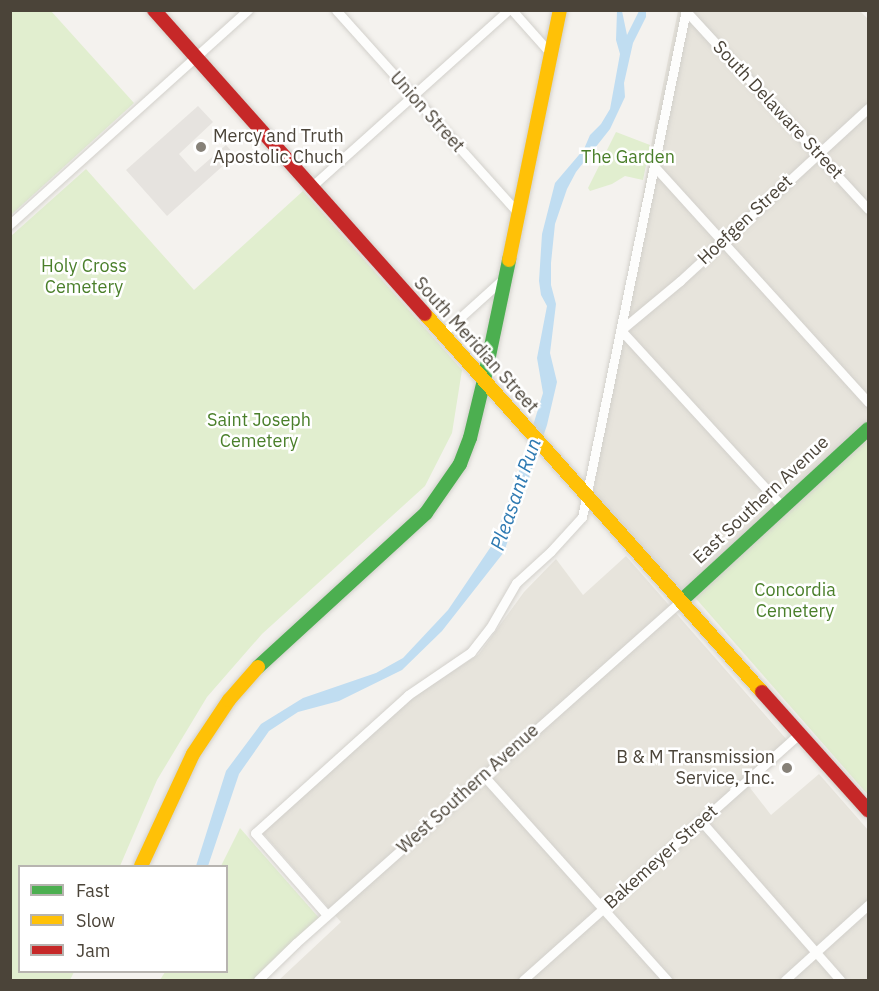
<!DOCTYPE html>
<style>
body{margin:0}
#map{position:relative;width:879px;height:991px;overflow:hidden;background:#f4f2ee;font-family:"IBM Plex Sans",sans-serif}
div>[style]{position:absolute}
.residential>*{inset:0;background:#e7e4dc}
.green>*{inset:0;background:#e1eecf}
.parking>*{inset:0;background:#e6e3df}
.water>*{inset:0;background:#c0ddf1}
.roads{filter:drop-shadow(0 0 2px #d2d0cb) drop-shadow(0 0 2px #d2d0cb)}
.street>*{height:9px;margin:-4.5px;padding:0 4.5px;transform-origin:4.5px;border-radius:4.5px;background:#fdfdfc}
.fast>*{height:14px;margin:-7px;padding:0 7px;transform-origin:7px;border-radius:7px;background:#4caf50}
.slow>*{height:14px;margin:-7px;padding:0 7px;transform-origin:7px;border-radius:7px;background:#ffc107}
.jam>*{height:14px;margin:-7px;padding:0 7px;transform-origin:7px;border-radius:7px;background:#c62828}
.dots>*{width:16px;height:16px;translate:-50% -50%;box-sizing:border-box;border:3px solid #fff;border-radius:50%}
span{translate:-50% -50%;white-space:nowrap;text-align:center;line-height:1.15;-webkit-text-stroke:5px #fff;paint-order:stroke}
.street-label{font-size:18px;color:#4b4439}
.poi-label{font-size:18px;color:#4b4439}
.left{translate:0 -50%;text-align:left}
.right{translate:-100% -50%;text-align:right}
.park-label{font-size:18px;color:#4a7f2a}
.water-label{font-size:20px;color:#2e7ab2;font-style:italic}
.frame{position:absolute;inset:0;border:12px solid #4b4439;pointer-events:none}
.legend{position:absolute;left:18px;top:865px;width:210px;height:108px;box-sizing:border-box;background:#fff;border:2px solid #b7b4b0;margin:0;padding:8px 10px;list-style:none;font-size:18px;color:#4b4439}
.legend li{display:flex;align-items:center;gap:12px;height:30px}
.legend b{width:30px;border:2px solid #b7b4b0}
</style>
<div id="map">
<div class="residential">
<div style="clip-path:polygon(678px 11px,860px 11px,868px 19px,868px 424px,682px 591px,593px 494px,654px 129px)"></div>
<div style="clip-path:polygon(626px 556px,787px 740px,744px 780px,771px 815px,819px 774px,868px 830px,868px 980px,279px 980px,341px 922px,262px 832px,415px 696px,479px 654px,524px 592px,556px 559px,583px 595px)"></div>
</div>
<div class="green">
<div style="clip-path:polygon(13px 11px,51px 11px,134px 103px,11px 215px,10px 12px)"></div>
<div style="clip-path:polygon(616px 132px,650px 145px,643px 180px,625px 176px,612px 184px,590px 191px,588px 188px)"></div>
<div style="clip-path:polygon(86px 169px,194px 290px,303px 191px,462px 370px,452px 433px,425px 486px,262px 634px,207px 697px,157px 780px,120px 866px,20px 866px,20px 972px,74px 972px,70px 980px,11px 980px,11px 236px)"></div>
<div style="clip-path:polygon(868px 437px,868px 795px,692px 594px)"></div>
<div style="clip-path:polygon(240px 828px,320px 919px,254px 980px,160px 980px,165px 972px,226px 972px,226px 866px,221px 866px)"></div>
</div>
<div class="parking">
<div style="clip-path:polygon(198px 106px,213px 122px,179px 154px,195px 172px,226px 145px,235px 155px,167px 216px,126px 170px)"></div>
</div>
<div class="water">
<div style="clip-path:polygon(617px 11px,622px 11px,627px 35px,639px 11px,646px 11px,646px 17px,633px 43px,624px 83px,625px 97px,610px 129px,576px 172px,567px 189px,555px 224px,551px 263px,551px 285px,556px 304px,550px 353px,557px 382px,547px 425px,504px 552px,442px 631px,402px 670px,339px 701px,298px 712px,269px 731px,239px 774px,208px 866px,196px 866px,226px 771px,261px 724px,303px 698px,376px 673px,403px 658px,448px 610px,492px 545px,516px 481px,543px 393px,537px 358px,547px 306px,541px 295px,539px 281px,542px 234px,555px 183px,584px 149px,590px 135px,601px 124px,610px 109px,620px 54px,616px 40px)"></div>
</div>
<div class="roads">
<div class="street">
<div style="left:336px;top:10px;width:273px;rotate:48.1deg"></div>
<div style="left:512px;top:10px;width:59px;rotate:48.4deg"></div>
<div style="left:686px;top:11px;width:269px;rotate:47.4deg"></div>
<div style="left:654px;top:166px;width:319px;rotate:47.8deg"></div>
<div style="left:311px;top:187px;width:265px;rotate:-41.9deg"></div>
<div style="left:10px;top:224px;width:320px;rotate:-42deg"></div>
<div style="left:442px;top:334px;width:85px;rotate:-42.1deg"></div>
<div style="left:782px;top:506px;width:239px;rotate:-132.5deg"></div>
<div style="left:621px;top:330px;width:77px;rotate:-39.7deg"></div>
<div style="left:680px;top:281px;width:255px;rotate:-42.6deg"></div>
<div style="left:484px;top:776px;width:274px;rotate:48.1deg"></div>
<div style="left:701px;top:821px;width:211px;rotate:48.8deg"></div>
<div style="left:327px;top:915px;width:109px;rotate:-131.3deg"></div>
<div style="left:255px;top:833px;width:206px;rotate:-42deg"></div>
<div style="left:408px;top:695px;width:76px;rotate:-34.3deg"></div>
<div style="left:471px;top:652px;width:31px;rotate:-52deg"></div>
<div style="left:490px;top:628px;width:52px;rotate:-60deg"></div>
<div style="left:516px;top:583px;width:47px;rotate:-42.4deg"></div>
<div style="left:551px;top:551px;width:46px;rotate:-47.6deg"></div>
<div style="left:582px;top:517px;width:518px;rotate:-78.41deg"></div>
<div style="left:258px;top:980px;width:53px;rotate:-44.2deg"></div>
<div style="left:296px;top:943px;width:515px;rotate:-41.62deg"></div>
<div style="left:523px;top:980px;width:371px;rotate:-41.7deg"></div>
<div style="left:785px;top:980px;width:112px;rotate:-42.1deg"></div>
</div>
<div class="fast">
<div style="left:681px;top:601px;width:254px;rotate:-42.6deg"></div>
<div style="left:258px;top:667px;width:228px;rotate:-42.5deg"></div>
<div style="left:426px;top:513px;width:60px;rotate:-55.2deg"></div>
<div style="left:460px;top:464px;width:28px;rotate:-69deg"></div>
<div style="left:470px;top:438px;width:60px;rotate:-76.4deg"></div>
<div style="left:484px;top:380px;width:123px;rotate:-78.2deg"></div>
</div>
<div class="slow">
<div style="left:509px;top:260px;width:255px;rotate:-78.5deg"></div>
<div style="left:425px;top:314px;width:506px;rotate:48.28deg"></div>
<div style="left:141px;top:866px;width:123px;rotate:-65.1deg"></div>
<div style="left:193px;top:754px;width:65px;rotate:-56.3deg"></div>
<div style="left:229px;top:700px;width:44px;rotate:-48.7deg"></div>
</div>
<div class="jam">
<div style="left:154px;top:10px;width:407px;rotate:48.3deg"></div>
<div style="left:762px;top:692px;width:159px;rotate:48.1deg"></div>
</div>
</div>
<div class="dots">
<div style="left:201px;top:147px;background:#868178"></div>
<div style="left:787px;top:768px;background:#868178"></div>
</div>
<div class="street-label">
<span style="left:778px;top:110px;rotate:47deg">South Delaware Street</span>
<span style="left:427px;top:112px;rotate:48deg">Union Street</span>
<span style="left:745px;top:220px;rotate:-43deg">Hoefgen Street</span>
<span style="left:476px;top:345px;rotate:48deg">South Meridian Street</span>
<span style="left:761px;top:500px;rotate:-43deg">East Southern Avenue</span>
<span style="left:468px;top:789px;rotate:-42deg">West Southern Avenue</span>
<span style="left:661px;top:857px;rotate:-42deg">Bakemeyer Street</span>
</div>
<div class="poi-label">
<span class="left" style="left:213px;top:147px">Mercy and Truth<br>Apostolic Chuch</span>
<span class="right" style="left:775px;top:768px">B &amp; M Transmission<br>Service, Inc.</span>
</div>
<div class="park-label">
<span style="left:628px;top:157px">The Garden</span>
<span style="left:84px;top:277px">Holy Cross<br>Cemetery</span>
<span style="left:259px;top:431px">Saint Joseph<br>Cemetery</span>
<span style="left:795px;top:601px">Concordia<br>Cemetery</span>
</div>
<div class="water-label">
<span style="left:515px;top:494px;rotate:-71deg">Pleasant Run</span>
</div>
<div class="frame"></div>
<ul class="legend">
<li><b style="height:8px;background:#4caf50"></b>Fast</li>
<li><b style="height:8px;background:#ffc107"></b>Slow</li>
<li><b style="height:8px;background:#c62828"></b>Jam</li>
</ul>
</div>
